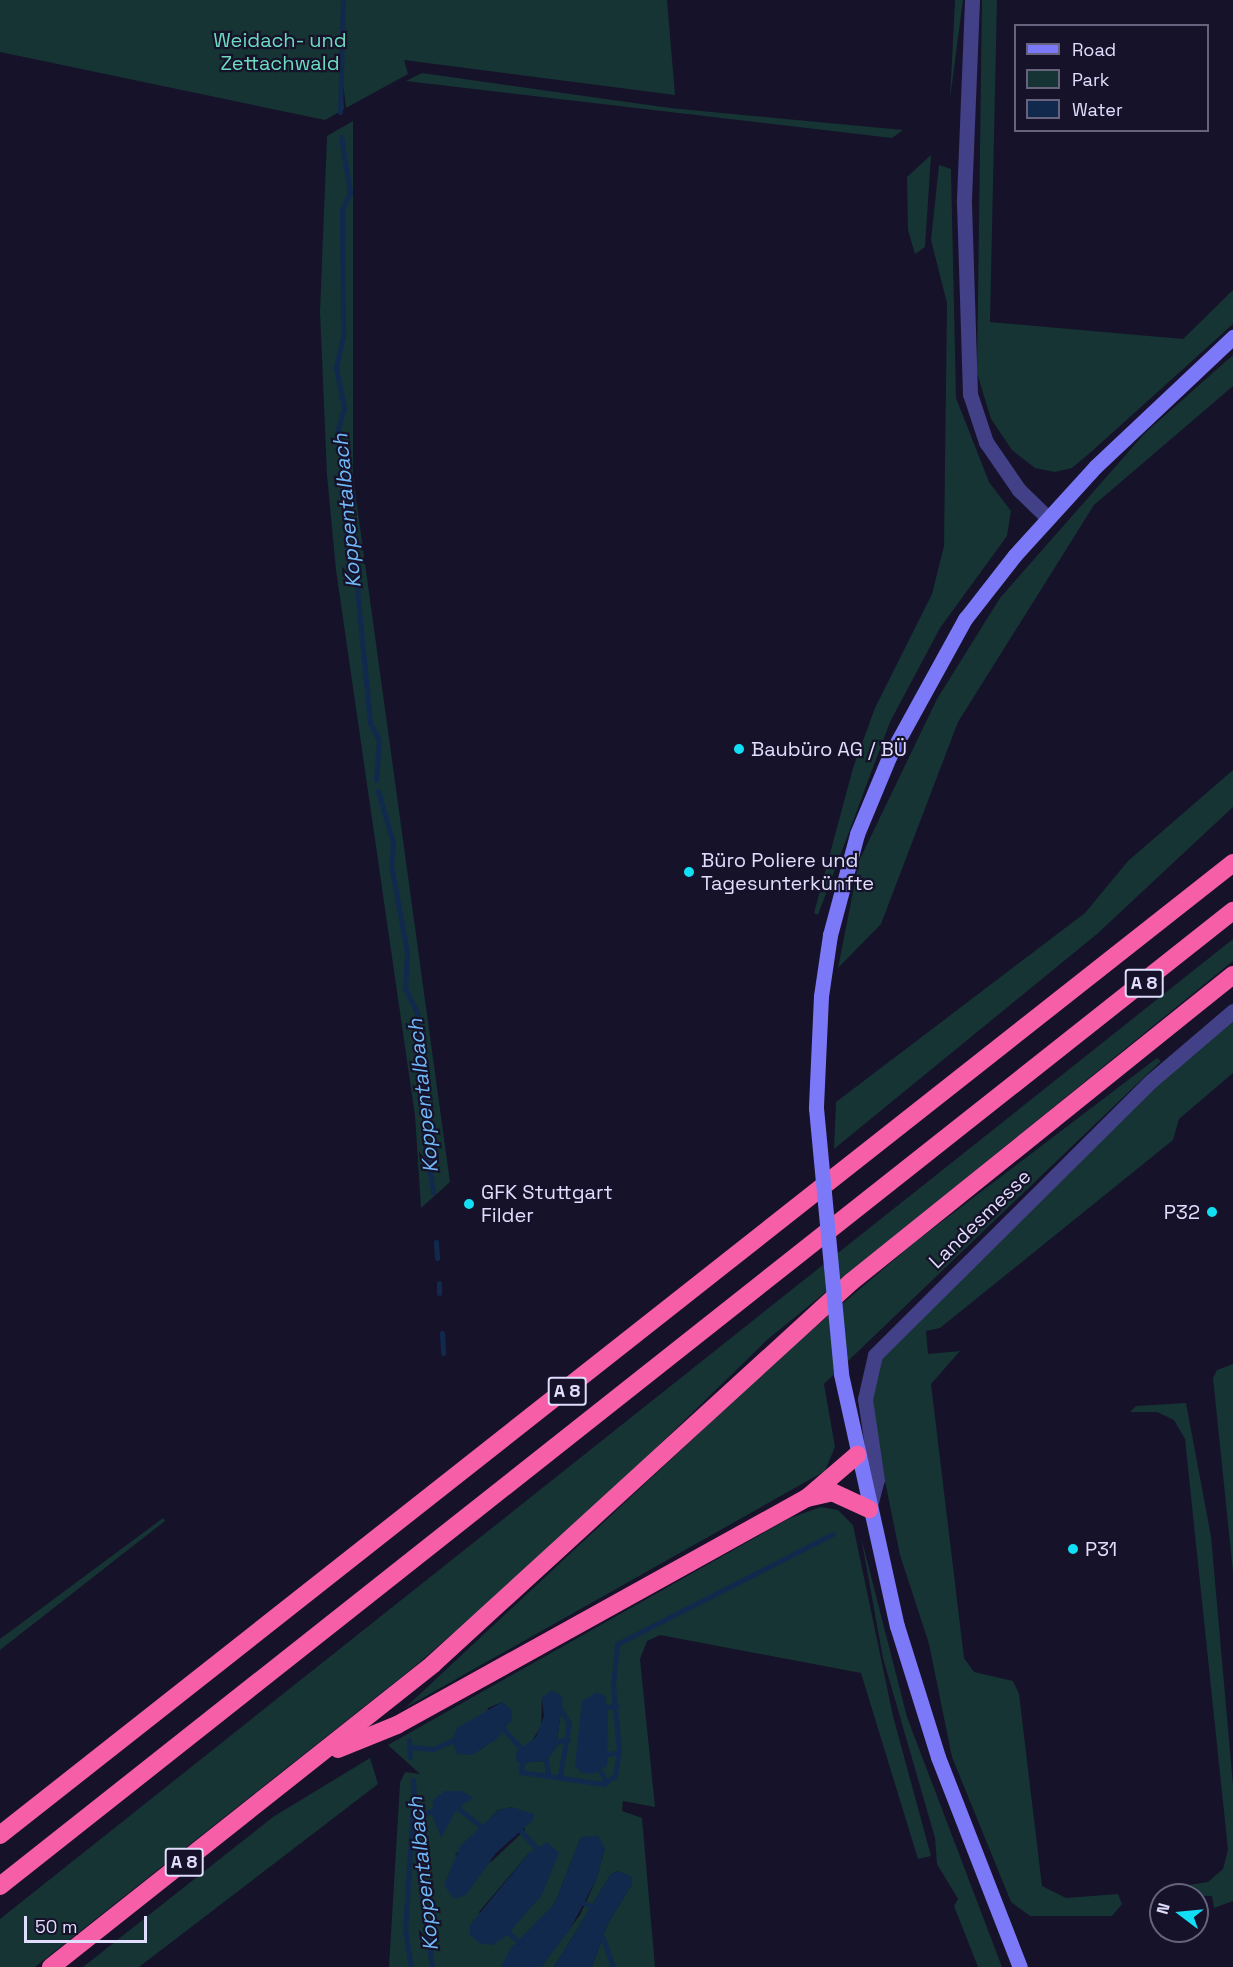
<!DOCTYPE html>
<meta charset="utf-8">
<style>
body{margin:0}
#map{position:relative;width:1233px;height:1967px;overflow:hidden;background:#16122a;font-family:"Space Grotesk",sans-serif}
div>[style]{position:absolute}
.green>*{inset:0;background:#153433}
.water>*{inset:0;background:#12294e}
.stream>*{height:5px;margin:-2.5px;padding:0 2.5px;transform-origin:2.5px;border-radius:2.5px;background:#12294e}
.minor>*{height:15px;margin:-7.5px;padding:0 7.5px;transform-origin:7.5px;border-radius:7.5px;background:#424086}
.tertiary>*{height:15px;margin:-7.5px;padding:0 7.5px;transform-origin:7.5px;border-radius:7.5px;background:#424086}
.secondary>*{height:15px;margin:-7.5px;padding:0 7.5px;transform-origin:7.5px;border-radius:7.5px;background:#7c79f9}
.motorway>*{height:18px;margin:-9px;padding:0 9px;transform-origin:9px;border-radius:9px;background:#f75ea8}
.secondary-bridge>*{height:15px;margin:-7.5px;padding:0 7.5px;transform-origin:7.5px;border-radius:7.5px;background:#7c79f9}
.dots>*{width:16px;height:16px;translate:-50% -50%;box-sizing:border-box;border:3px solid #16122a;border-radius:50%}
span{translate:-50% -50%;white-space:nowrap;text-align:center;line-height:1.15;-webkit-text-stroke:4.5px #16122a;paint-order:stroke}
.shield-label span{padding:2px 4px;background:#16122a;border:2px solid;border-radius:4px;-webkit-text-stroke-width:0}
.shield-label{font-size:18px;color:#e0ddfd;font-weight:700}
.park-label{font-size:20px;color:#6bdcbf}
.poi-label{font-size:20px;color:#e0ddfd}
.left{translate:0 -50%;text-align:left}
.right{translate:-100% -50%;text-align:right}
.street-label{font-size:20px;color:#e0ddfd}
.water-label{font-size:21px;color:#70b9f8;font-style:italic}
.legend{position:absolute;left:1014px;top:24px;width:195px;height:108px;box-sizing:border-box;background:#16122a;border:2px solid #67637e;margin:0;padding:8px 10px;list-style:none;font-size:18px;color:#e0ddfd}
.legend li{display:flex;align-items:center;gap:12px;height:30px}
.legend b{width:30px;border:2px solid #67637e}
.north{position:absolute;left:1149px;top:1883px;width:60px;height:60px;box-sizing:border-box;background:#16122a;border:2px solid #67637e;border-radius:50%;rotate:286deg;font-size:16px;font-weight:700;line-height:24px;text-align:center;color:#e0ddfd}
.north::after{content:'';display:block;margin:auto;width:21px;height:27px;background:#12def4;clip-path:polygon(50% 0,100% 100%,50% 72%,0 100%)}
.scale{position:absolute;left:24px;top:1916px;width:123px;height:27px;box-sizing:border-box;border:3px solid #e0ddfd;border-top:0;padding-left:8px;font-size:18px;line-height:21px;white-space:nowrap;color:#e0ddfd;-webkit-text-stroke:4px #16122a;paint-order:stroke}
</style>
<div id="map">
<div class="green">
<div style="clip-path:polygon(0 0,667px 0,675px 95px,404px 60px,408px 74px,346px 108px,341px 67px,344px 109px,325px 120px,0 52px)"></div>
<div style="clip-path:polygon(955px 0,963px 0,950px 99px)"></div>
<div style="clip-path:polygon(982px 0,997px 0,990px 322px,1183px 339px,1233px 290px,1233px 324px,1091px 452px,1072px 468px,1055px 472px,1035px 468px,1012px 450px,991px 419px,977px 373px)"></div>
<div style="clip-path:polygon(422px 73px,670px 108px,903px 130px,892px 138px,406px 81px)"></div>
<div style="clip-path:polygon(353px 121px,353px 476px,450px 1182px,421px 1208px,415px 1116px,336px 570px,327px 475px,320px 312px,327px 136px)"></div>
<div style="clip-path:polygon(931px 155px,925px 247px,915px 254px,908px 230px,907px 177px)"></div>
<div style="clip-path:polygon(939px 165px,951px 169px,956px 398px,989px 482px,1011px 511px,1007px 536px,940px 628px,890px 722px,818px 915px,814px 913px,853px 768px,875px 708px,932px 594px,944px 546px,947px 303px,931px 240px)"></div>
<div style="clip-path:polygon(1233px 355px,1233px 386px,1094px 505px,958px 722px,881px 924px,838px 968px,859px 861px,937px 699px,1000px 598px,1145px 433px)"></div>
<div style="clip-path:polygon(1233px 770px,1233px 807px,1097px 934px,834px 1149px,836px 1102px,1085px 913px,1128px 861px)"></div>
<div style="clip-path:polygon(1233px 939px,1233px 961px,768px 1339px,580px 1522px,414px 1667px,35px 1967px,0 1967px,0 1919px)"></div>
<div style="clip-path:polygon(1233px 1021px,1233px 1073px,1179px 1119px,1173px 1140px,940px 1328px,926px 1331px,928px 1354px,960px 1351px,931px 1384px,964px 1658px,974px 1672px,1013px 1681px,1019px 1694px,1042px 1886px,1066px 1898px,1118px 1894px,1122px 1904px,1112px 1916px,1030px 1916px,1011px 1902px,952px 1757px,929px 1644px,900px 1555px,870px 1407px,883px 1353px,1159px 1083px)"></div>
<div style="clip-path:polygon(1157px 1058px,1161px 1061px,824px 1384px,835px 1447px,825px 1471px,405px 1708px,788px 1350px,915px 1242px)"></div>
<div style="clip-path:polygon(1233px 1364px,1233px 1572px,1213px 1378px,1217px 1370px)"></div>
<div style="clip-path:polygon(1186px 1403px,1211px 1536px,1233px 1785px,1233px 1901px,1214px 1908px,1212px 1896px,1161px 1895px,1161px 1908px,1154px 1908px,1153px 1898px,1164px 1889px,1208px 1882px,1223px 1869px,1228px 1850px,1185px 1439px,1174px 1420px,1157px 1412px,1130px 1412px,1136px 1406px)"></div>
<div style="clip-path:polygon(evenodd,821px 1507px,838px 1510px,853px 1525px,893px 1716px,931px 1856px,918px 1859px,861px 1673px,660px 1635px,647px 1641px,640px 1659px,655px 1807px,623px 1801px,622px 1811px,642px 1818px,655px 1967px,592px 1967px,607px 1925px,632px 1884px,619px 1871px,611px 1874px,554px 1967px,541px 1967px,580px 1915px,596px 1880px,605px 1848px,581px 1837px,555px 1903px,501px 1967px,389px 1967px,400px 1783px,405px 1772px,420px 1774px,388px 1745px,790px 1518px,821px 1507px,552px 1691px,562px 1704px,556px 1748px,546px 1761px,517px 1763px,521px 1748px,529px 1746px,541px 1726px,542px 1698px,552px 1691px,821px 1507px,605px 1696px,607px 1766px,576px 1765px,582px 1725px,605px 1696px,821px 1507px,502px 1702px,512px 1719px,481px 1750px,488px 1708px,502px 1702px,821px 1507px,512px 1807px,525px 1830px,491px 1862px,455px 1855px,498px 1810px,512px 1807px,821px 1507px,529px 1853px,542px 1895px,492px 1945px,479px 1912px,529px 1853px)"></div>
<div style="clip-path:polygon(163px 1518px,165px 1521px,0 1650px,0 1639px)"></div>
<div style="clip-path:polygon(861px 1537px,907px 1717px,1002px 1967px,978px 1967px,954px 1906px,958px 1899px,937px 1864px,935px 1838px,883px 1658px)"></div>
<div style="clip-path:polygon(370px 1758px,378px 1784px,139px 1967px,83px 1967px,273px 1817px)"></div>
</div>
<div class="water">
<div style="clip-path:polygon(552px 1690px,563px 1697px,556px 1748px,546px 1761px,517px 1763px,516px 1752px,536px 1737px,544px 1716px,542px 1698px)"></div>
<div style="clip-path:polygon(597px 1692px,605px 1696px,608px 1710px,607px 1766px,594px 1774px,581px 1773px,575px 1765px,582px 1701px)"></div>
<div style="clip-path:polygon(502px 1702px,511px 1709px,512px 1719px,498px 1738px,472px 1755px,457px 1754px,452px 1741px,457px 1728px)"></div>
<div style="clip-path:polygon(445px 1791px,462px 1791px,473px 1798px,457px 1809px,441px 1838px,432px 1815px,433px 1800px)"></div>
<div style="clip-path:polygon(512px 1807px,534px 1814px,533px 1820px,496px 1853px,466px 1895px,454px 1899px,444px 1885px,461px 1845px,499px 1810px)"></div>
<div style="clip-path:polygon(598px 1836px,605px 1848px,596px 1880px,569px 1931px,541px 1967px,501px 1967px,510px 1949px,555px 1903px,581px 1837px)"></div>
<div style="clip-path:polygon(547px 1842px,559px 1853px,542px 1895px,504px 1938px,492px 1945px,479px 1943px,470px 1935px,470px 1925px,529px 1853px)"></div>
<div style="clip-path:polygon(619px 1871px,632px 1877px,632px 1884px,607px 1925px,592px 1967px,554px 1967px,611px 1874px)"></div>
</div>
<div class="stream">
<div style="left:340px;top:112px;width:112px;rotate:-88.5deg"></div>
<div style="left:341px;top:137px;width:56px;rotate:80.7deg"></div>
<div style="left:350px;top:192px;width:20px;rotate:114deg"></div>
<div style="left:342px;top:210px;width:127px;rotate:89.5deg"></div>
<div style="left:343px;top:337px;width:32px;rotate:103deg"></div>
<div style="left:336px;top:368px;width:41px;rotate:78.7deg"></div>
<div style="left:344px;top:408px;width:26px;rotate:106deg"></div>
<div style="left:337px;top:433px;width:33px;rotate:74deg"></div>
<div style="left:346px;top:465px;width:64px;rotate:90.9deg"></div>
<div style="left:345px;top:529px;width:50px;rotate:77.3deg"></div>
<div style="left:356px;top:578px;width:146px;rotate:84.5deg"></div>
<div style="left:370px;top:723px;width:19px;rotate:62deg"></div>
<div style="left:379px;top:740px;width:40px;rotate:94.3deg"></div>
<div style="left:378px;top:791px;width:54px;rotate:73.9deg"></div>
<div style="left:393px;top:843px;width:22px;rotate:95deg"></div>
<div style="left:391px;top:865px;width:88px;rotate:79.6deg"></div>
<div style="left:407px;top:952px;width:36px;rotate:93deg"></div>
<div style="left:405px;top:988px;width:28px;rotate:64deg"></div>
<div style="left:417px;top:1013px;width:99px;rotate:84.2deg"></div>
<div style="left:427px;top:1111px;width:20px;rotate:101deg"></div>
<div style="left:423px;top:1131px;width:62px;rotate:80.7deg"></div>
<div style="left:436px;top:1242px;width:16px;rotate:86deg"></div>
<div style="left:439px;top:1283px;width:10px;rotate:90deg"></div>
<div style="left:442px;top:1333px;width:20px;rotate:87deg"></div>
<div style="left:608px;top:1707px;width:9px;rotate:-6deg"></div>
<div style="left:499px;top:1724px;width:38px;rotate:48deg"></div>
<div style="left:524px;top:1752px;width:20px;rotate:99deg"></div>
<div style="left:521px;top:1772px;width:83px;rotate:8.3deg"></div>
<div style="left:603px;top:1784px;width:14px;rotate:-34deg"></div>
<div style="left:615px;top:1776px;width:24px;rotate:-81deg"></div>
<div style="left:619px;top:1752px;width:67px;rotate:-95.1deg"></div>
<div style="left:613px;top:1685px;width:41px;rotate:-84.4deg"></div>
<div style="left:617px;top:1644px;width:242px;rotate:-27deg"></div>
<div style="left:409px;top:1740px;width:17px;rotate:87deg"></div>
<div style="left:557px;top:1742px;width:11px;rotate:-15deg"></div>
<div style="left:410px;top:1747px;width:23px;rotate:5deg"></div>
<div style="left:433px;top:1749px;width:27px;rotate:-24deg"></div>
<div style="left:608px;top:1754px;width:11px;rotate:-10deg"></div>
<div style="left:546px;top:1761px;width:13px;rotate:81deg"></div>
<div style="left:601px;top:1772px;width:12px;rotate:66deg"></div>
<div style="left:560px;top:1775px;width:52px;rotate:-80deg"></div>
<div style="left:569px;top:1724px;width:18px;rotate:-119deg"></div>
<div style="left:413px;top:1780px;width:87px;rotate:86.7deg"></div>
<div style="left:418px;top:1867px;width:101px;rotate:82deg"></div>
<div style="left:455px;top:1806px;width:37px;rotate:38deg"></div>
<div style="left:415px;top:1809px;width:9px;rotate:36deg"></div>
<div style="left:422px;top:1814px;width:16px;rotate:-18deg"></div>
<div style="left:520px;top:1830px;width:30px;rotate:48deg"></div>
<div style="left:581px;top:1902px;width:21px;rotate:23deg"></div>
<div style="left:504px;top:1929px;width:23px;rotate:41deg"></div>
<div style="left:603px;top:1938px;width:31px;rotate:71deg"></div>
<div style="left:411px;top:1967px;width:36px;rotate:-99deg"></div>
<div style="left:405px;top:1931px;width:126px;rotate:-86.4deg"></div>
</div>
<div class="minor">
<div style="left:869px;top:1509px;width:30px;rotate:-75deg"></div>
<div style="left:877px;top:1480px;width:82px;rotate:-98.4deg"></div>
<div style="left:865px;top:1399px;width:45px;rotate:-77.2deg"></div>
<div style="left:875px;top:1355px;width:389px;rotate:-44.8deg"></div>
<div style="left:1151px;top:1081px;width:108px;rotate:-40.5deg"></div>
</div>
<div class="tertiary">
<div style="left:972px;top:0;width:203px;rotate:92.3deg"></div>
<div style="left:964px;top:203px;width:191px;rotate:88.2deg"></div>
<div style="left:970px;top:394px;width:51px;rotate:71.6deg"></div>
<div style="left:986px;top:442px;width:58px;rotate:55.5deg"></div>
<div style="left:1019px;top:490px;width:40px;rotate:44deg"></div>
</div>
<div class="secondary">
<div style="left:830px;top:935px;width:105px;rotate:-75deg"></div>
<div style="left:857px;top:834px;width:83px;rotate:-67.4deg"></div>
<div style="left:889px;top:757px;width:158px;rotate:-61.2deg"></div>
<div style="left:965px;top:619px;width:81px;rotate:-52deg"></div>
<div style="left:1015px;top:555px;width:119px;rotate:-47.7deg"></div>
<div style="left:1095px;top:467px;width:190px;rotate:-43.3deg"></div>
<div style="left:841px;top:1374px;width:258px;rotate:77.5deg"></div>
<div style="left:897px;top:1626px;width:137px;rotate:72.6deg"></div>
<div style="left:938px;top:1757px;width:225px;rotate:68.7deg"></div>
</div>
<div class="motorway">
<div style="left:808px;top:1497px;width:65px;rotate:-40.6deg"></div>
<div style="left:338px;top:1749px;width:64px;rotate:-22.1deg"></div>
<div style="left:397px;top:1725px;width:469px;rotate:-29deg"></div>
<div style="left:807px;top:1498px;width:26px;rotate:-13deg"></div>
<div style="left:832px;top:1492px;width:41px;rotate:24.7deg"></div>
<div style="left:0;top:1835px;width:1570px;rotate:-38.25deg"></div>
<div style="left:0;top:1886px;width:1572px;rotate:-38.34deg"></div>
<div style="left:51px;top:1967px;width:488px;rotate:-38.4deg"></div>
<div style="left:433px;top:1664px;width:566px;rotate:-42.42deg"></div>
<div style="left:851px;top:1282px;width:490px;rotate:-38.8deg"></div>
</div>
<div class="secondary-bridge">
<div style="left:830px;top:935px;width:62px;rotate:98.4deg"></div>
<div style="left:821px;top:996px;width:112px;rotate:92.6deg"></div>
<div style="left:816px;top:1108px;width:267px;rotate:84.6deg"></div>
</div>
<div class="dots">
<div style="left:739px;top:749px;background:#12def4"></div>
<div style="left:689px;top:872px;background:#12def4"></div>
<div style="left:469px;top:1204px;background:#12def4"></div>
<div style="left:1212px;top:1212px;background:#12def4"></div>
<div style="left:1073px;top:1549px;background:#12def4"></div>
</div>
<div class="shield-label">
<span style="left:1144px;top:983px">A 8</span>
<span style="left:567px;top:1391px">A 8</span>
<span style="left:184px;top:1862px">A 8</span>
</div>
<div class="park-label">
<span style="left:280px;top:52px">Weidach- und<br>Zettachwald</span>
</div>
<div class="poi-label">
<span class="left" style="left:751px;top:749px">Baubüro AG / BÜ</span>
<span class="left" style="left:701px;top:872px">Büro Poliere und<br>Tagesunterkünfte</span>
<span class="left" style="left:481px;top:1204px">GFK Stuttgart<br>Filder</span>
<span class="right" style="left:1200px;top:1212px">P32</span>
<span class="left" style="left:1085px;top:1549px">P31</span>
</div>
<div class="street-label">
<span style="left:980px;top:1219px;rotate:-44deg">Landesmesse</span>
</div>
<div class="water-label">
<span style="left:347px;top:511px;rotate:-95deg">Koppentalbach</span>
<span style="left:423px;top:1096px;rotate:-96deg">Koppentalbach</span>
<span style="left:423px;top:1874px;rotate:-96deg">Koppentalbach</span>
</div>
<ul class="legend">
<li><b style="height:8px;background:#7c79f9"></b>Road</li>
<li><b style="height:16px;background:#153433"></b>Park</li>
<li><b style="height:16px;background:#12294e"></b>Water</li>
</ul>
<div class="north">N</div>
<div class="scale">50 m</div>
</div>
